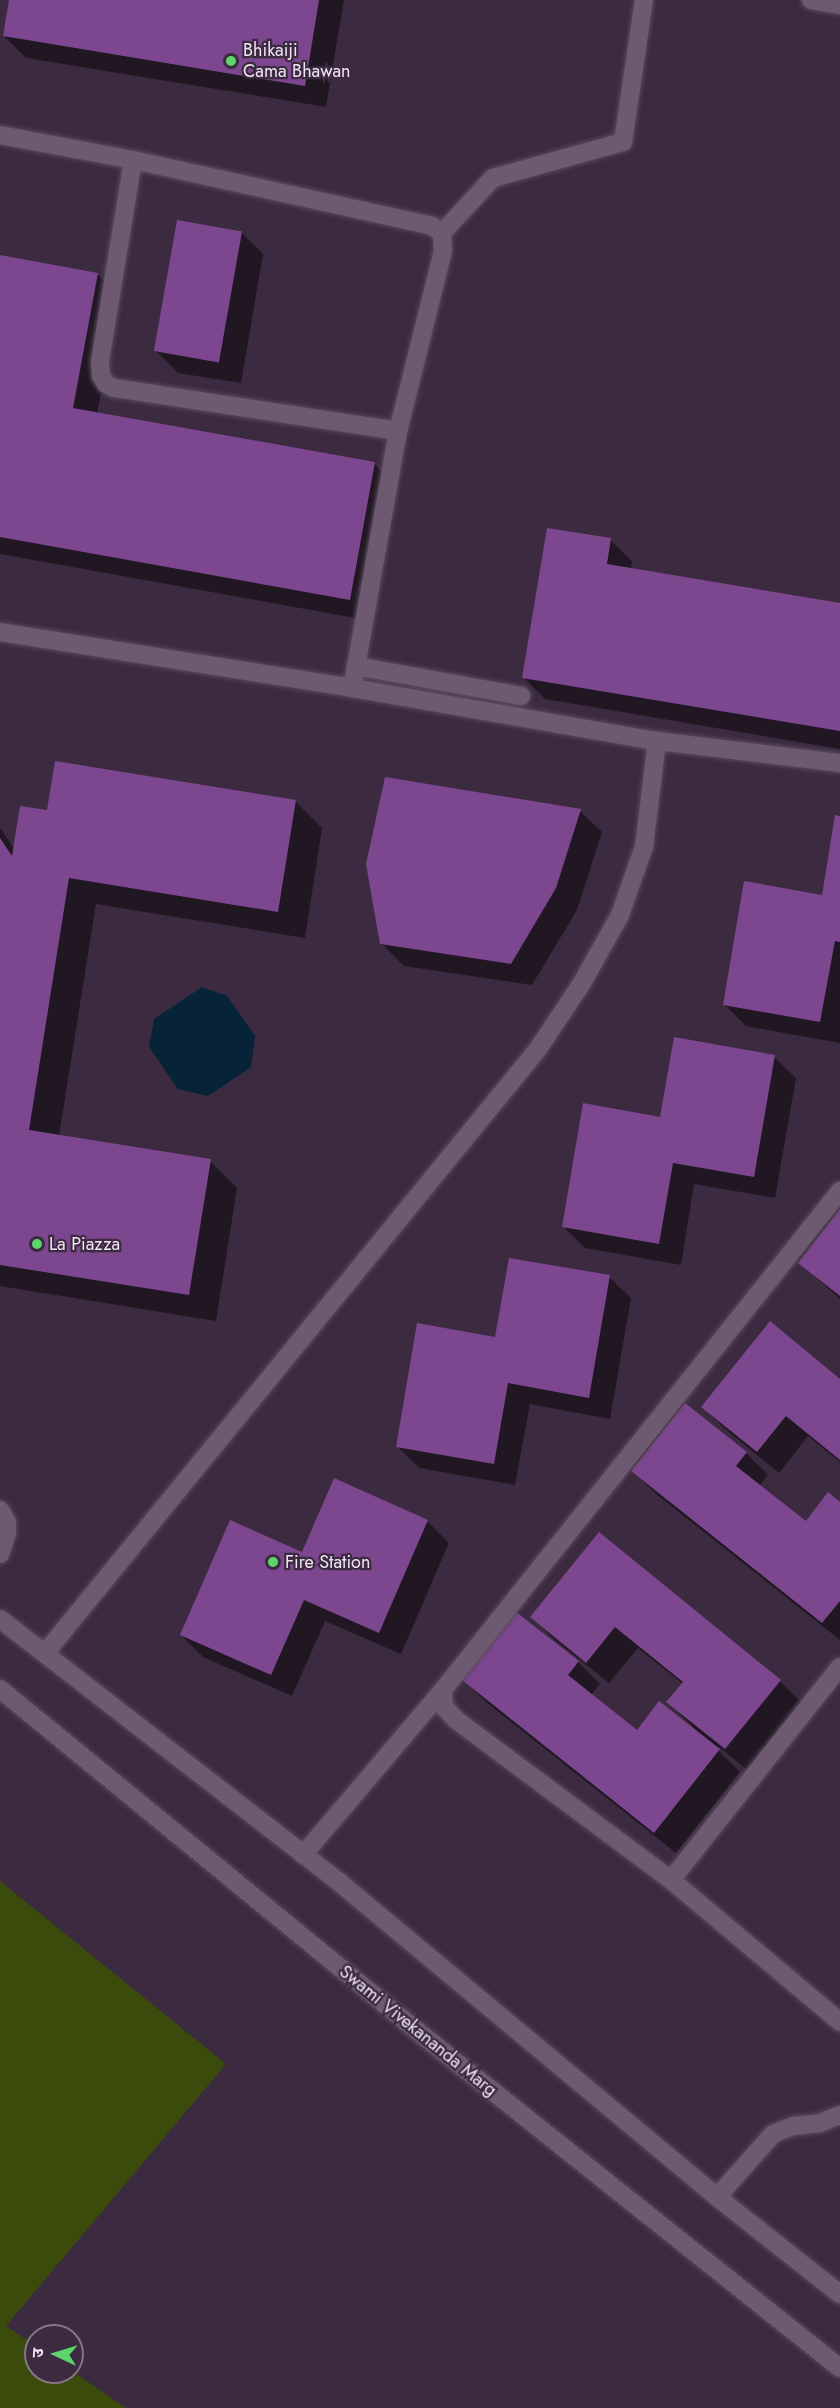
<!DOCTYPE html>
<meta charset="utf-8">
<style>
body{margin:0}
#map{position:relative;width:840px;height:2408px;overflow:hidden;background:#3c2b40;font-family:Jost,"Noto Sans Devanagari",sans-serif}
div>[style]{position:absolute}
.green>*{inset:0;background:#3a4b0c}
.water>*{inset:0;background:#062337}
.shadow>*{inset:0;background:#0007}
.building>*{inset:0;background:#7d4790;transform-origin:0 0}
.roads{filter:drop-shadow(0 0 2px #58495b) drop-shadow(0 0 2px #58495b)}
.service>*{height:18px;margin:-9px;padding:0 9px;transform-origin:9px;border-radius:9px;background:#6d5a71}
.minor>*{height:18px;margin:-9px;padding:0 9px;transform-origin:9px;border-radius:9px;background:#6d5a71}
.tertiary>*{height:18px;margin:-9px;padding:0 9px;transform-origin:9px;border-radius:9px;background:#6d5a71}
.dots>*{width:16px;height:16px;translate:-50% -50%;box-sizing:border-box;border:3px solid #3c2b40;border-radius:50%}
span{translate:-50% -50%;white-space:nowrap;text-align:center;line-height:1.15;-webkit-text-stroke:4.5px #3c2b40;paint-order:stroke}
.poi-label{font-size:18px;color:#f0e4f2}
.left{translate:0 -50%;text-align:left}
.street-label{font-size:18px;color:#f0e4f2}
.north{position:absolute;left:24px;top:2324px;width:60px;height:60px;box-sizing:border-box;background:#3c2b40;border:2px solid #847587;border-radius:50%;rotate:274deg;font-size:16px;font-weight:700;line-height:24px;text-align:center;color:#f0e4f2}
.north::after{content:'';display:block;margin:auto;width:21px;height:27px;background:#5dd56d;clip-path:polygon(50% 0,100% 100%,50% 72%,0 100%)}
</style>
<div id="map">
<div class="green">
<div style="clip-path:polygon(0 1881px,226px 2064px,6px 2326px,36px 2346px,36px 2372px,72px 2371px,126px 2408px,0 2408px)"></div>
</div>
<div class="water">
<div style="clip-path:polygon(202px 987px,227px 996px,255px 1036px,251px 1067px,208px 1096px,178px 1089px,149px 1047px,154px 1019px)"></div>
</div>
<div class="shadow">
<div style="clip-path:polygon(10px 0,344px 0,326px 107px,26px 58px,4px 36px)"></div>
<div style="clip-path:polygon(241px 232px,263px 254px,241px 383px,178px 373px,156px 351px)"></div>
<div style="clip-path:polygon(0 257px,97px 274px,119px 296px,97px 414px,374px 464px,396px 485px,372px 621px,0 554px)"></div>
<div style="clip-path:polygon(610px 540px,632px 561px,631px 569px,840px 604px,840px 749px,545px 699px,523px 677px)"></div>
<div style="clip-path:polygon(295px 801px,322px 828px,305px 938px,96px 904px,59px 1136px,210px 1161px,237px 1188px,216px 1321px,0 1286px,0 828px,15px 850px,48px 812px)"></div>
<div style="clip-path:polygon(580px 811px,602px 832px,577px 910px,532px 985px,404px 966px,382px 944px)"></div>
<div style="clip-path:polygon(840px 818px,840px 1043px,746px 1026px,724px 1004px,823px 896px)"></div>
<div style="clip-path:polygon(774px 1057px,796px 1078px,775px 1198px,694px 1184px,681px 1265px,585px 1248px,563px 1226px,661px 1119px)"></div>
<div style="clip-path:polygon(840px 1211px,840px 1299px,800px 1263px)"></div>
<div style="clip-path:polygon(609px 1277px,631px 1298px,610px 1419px,530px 1404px,515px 1485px,419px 1468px,398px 1447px,496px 1338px)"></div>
<div style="clip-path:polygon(840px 1380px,840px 1462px,808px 1436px,779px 1473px,724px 1428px,703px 1407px)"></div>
<div style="clip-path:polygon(686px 1405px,746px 1453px,768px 1475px,759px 1486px,806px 1523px,840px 1504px,840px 1640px,655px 1493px,633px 1471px)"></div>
<div style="clip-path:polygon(427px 1521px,449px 1543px,401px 1654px,325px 1621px,292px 1696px,203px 1657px,181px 1635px,303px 1554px)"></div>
<div style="clip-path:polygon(599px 1534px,780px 1681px,801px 1702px,747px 1770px,719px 1747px,717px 1749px,740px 1772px,676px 1853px,486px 1702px,464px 1680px,517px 1614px,578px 1662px,600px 1684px,591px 1695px,637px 1732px,692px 1729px,693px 1727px,668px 1702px,683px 1684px,638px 1648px,609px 1683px,554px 1639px,532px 1617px)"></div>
</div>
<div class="building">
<div style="clip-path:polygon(9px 0,319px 0,305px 86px,3px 36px)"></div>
<div style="left:177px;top:220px;width:66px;height:133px;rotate:10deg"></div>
<div style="clip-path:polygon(0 255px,98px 273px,73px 408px,375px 462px,350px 600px,0 537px)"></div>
<div style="clip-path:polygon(547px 528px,611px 538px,607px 564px,840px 603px,840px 731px,522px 678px)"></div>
<div style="clip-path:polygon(55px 761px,296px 800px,278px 912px,69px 878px,29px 1130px,211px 1159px,189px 1295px,0 1265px,0 838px,12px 856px,20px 806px,47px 810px)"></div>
<div style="clip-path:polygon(385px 777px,581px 809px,556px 888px,511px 964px,380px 944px,366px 864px)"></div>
<div style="clip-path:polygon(835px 815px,840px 816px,840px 942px,835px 941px,820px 1022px,723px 1005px,744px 881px,822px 895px)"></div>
<div style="clip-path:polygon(674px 1037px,775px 1055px,754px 1177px,673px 1163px,659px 1244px,562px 1227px,583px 1103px,660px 1117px)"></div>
<div style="clip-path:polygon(840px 1209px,840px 1296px,798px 1263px)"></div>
<div style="clip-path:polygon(509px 1258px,610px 1275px,589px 1398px,508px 1383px,494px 1464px,396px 1447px,417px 1323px,495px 1337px)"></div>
<div style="clip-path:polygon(770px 1321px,840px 1379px,840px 1460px,786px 1416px,757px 1452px,701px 1407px)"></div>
<div style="clip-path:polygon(685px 1403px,747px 1452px,736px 1466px,806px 1521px,828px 1492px,840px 1502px,840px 1601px,822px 1623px,631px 1471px)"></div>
<div style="clip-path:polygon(334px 1478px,428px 1520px,379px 1633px,304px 1600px,271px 1675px,180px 1635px,230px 1520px,302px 1552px)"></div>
<div style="clip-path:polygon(599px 1532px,781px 1680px,725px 1749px,666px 1702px,683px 1682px,615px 1627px,586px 1663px,530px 1617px)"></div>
<div style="clip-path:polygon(516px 1612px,579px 1661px,568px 1675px,637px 1730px,659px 1701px,720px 1749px,654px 1833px,462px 1680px)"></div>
</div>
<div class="roads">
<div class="service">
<div style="left:356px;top:666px;width:168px;rotate:10.3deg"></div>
<div style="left:0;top:1510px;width:14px;rotate:60deg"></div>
<div style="left:7px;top:1522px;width:11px;rotate:90deg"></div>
<div style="left:7px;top:1533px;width:22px;rotate:108deg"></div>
<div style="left:443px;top:1690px;width:17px;rotate:87deg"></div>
<div style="left:444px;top:1707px;width:16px;rotate:47deg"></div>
<div style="left:455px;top:1719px;width:269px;rotate:36.7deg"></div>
<div style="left:671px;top:1880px;width:221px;rotate:40deg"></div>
<div style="left:303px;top:1855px;width:216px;rotate:-49.7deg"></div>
<div style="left:443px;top:1690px;width:638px;rotate:-51.49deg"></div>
<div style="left:671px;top:1880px;width:272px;rotate:-51.6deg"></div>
<div style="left:717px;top:2197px;width:84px;rotate:-48.4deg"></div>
<div style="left:773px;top:2134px;width:22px;rotate:-22deg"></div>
<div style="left:793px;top:2126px;width:27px;rotate:-6deg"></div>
<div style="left:820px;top:2123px;width:22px;rotate:-22deg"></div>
</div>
<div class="minor">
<div style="left:811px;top:0;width:29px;rotate:10deg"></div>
<div style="left:0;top:135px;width:135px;rotate:10.6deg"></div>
<div style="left:133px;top:160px;width:306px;rotate:12.4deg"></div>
<div style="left:432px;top:226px;width:12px;rotate:35deg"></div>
<div style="left:442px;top:233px;width:18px;rotate:87deg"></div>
<div style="left:443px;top:251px;width:186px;rotate:104deg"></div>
<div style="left:398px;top:431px;width:261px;rotate:100.1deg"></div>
<div style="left:133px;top:160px;width:205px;rotate:99.3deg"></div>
<div style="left:100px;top:362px;width:14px;rotate:86deg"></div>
<div style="left:101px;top:376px;width:9px;rotate:58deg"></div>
<div style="left:106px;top:384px;width:9px;rotate:27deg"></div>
<div style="left:114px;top:388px;width:287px;rotate:8.6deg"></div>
<div style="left:442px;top:233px;width:75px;rotate:-47.2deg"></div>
<div style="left:493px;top:178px;width:135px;rotate:-15.5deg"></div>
<div style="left:623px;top:142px;width:144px;rotate:-81.6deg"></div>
<div style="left:0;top:632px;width:356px;rotate:9deg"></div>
<div style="left:352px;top:688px;width:310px;rotate:9.9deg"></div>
<div style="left:657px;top:741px;width:184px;rotate:6.9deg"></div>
<div style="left:46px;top:1652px;width:778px;rotate:-50.79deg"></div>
<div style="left:538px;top:1049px;width:79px;rotate:-56.3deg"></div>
<div style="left:582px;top:983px;width:78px;rotate:-60.8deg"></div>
<div style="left:620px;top:915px;width:72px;rotate:-70.6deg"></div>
<div style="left:644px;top:847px;width:107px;rotate:-83deg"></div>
</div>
<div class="tertiary">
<div style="left:0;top:1619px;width:429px;rotate:37.8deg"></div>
<div style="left:339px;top:1882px;width:492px;rotate:39.8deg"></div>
<div style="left:717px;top:2197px;width:157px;rotate:38.3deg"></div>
<div style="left:0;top:1689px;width:551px;rotate:39.33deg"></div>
<div style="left:426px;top:2038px;width:529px;rotate:38.56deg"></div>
</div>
</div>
<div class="dots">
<div style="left:231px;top:61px;background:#5dd56d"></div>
<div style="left:37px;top:1244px;background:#5dd56d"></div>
<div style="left:273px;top:1562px;background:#5dd56d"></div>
</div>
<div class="poi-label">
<span class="left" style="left:243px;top:61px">Bhikaiji<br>Cama Bhawan</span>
<span class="left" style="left:49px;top:1244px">La Piazza</span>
<span class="left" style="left:285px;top:1562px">Fire Station</span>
</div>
<div class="street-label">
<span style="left:418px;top:2031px;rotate:39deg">Swami Vivekananda Marg</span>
</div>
<div class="north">उ</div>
</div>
